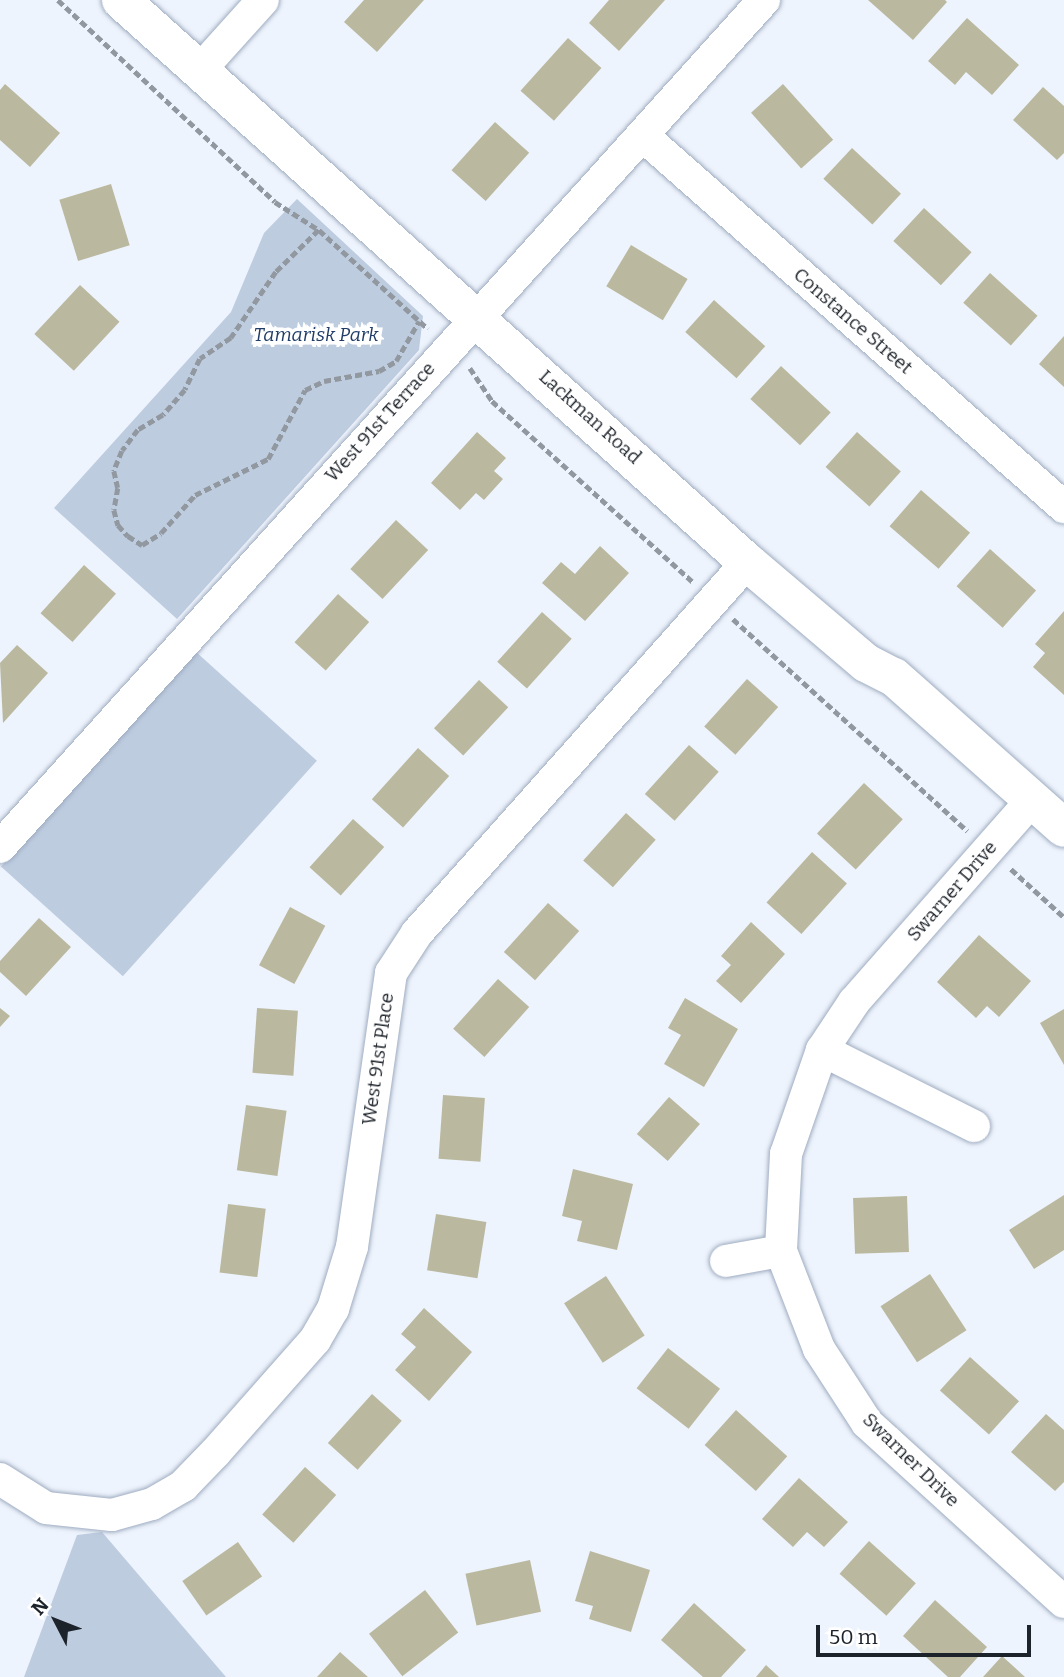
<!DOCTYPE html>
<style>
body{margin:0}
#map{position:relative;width:1064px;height:1677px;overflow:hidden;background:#eef4fd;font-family:Bitter,serif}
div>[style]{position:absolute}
.green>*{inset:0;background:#becce0;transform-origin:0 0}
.building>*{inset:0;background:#bab9a0;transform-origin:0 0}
.path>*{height:4.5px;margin-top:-2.25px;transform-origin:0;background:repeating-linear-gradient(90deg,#9298a0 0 7px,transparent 0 10.5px)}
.roads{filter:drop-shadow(0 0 2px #9eacc0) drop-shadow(0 0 2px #9eacc0)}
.minor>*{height:32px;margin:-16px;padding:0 16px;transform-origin:16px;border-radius:16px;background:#fff}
.secondary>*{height:38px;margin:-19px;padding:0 19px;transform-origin:19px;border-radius:19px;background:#fff}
span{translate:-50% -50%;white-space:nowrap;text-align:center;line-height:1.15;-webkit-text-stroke:7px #fff;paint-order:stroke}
.street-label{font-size:19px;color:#1d232a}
.park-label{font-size:19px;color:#203c67;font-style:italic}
.north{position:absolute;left:21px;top:1586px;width:70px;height:70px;-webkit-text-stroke:5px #fff;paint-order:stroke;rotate:312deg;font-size:19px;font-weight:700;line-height:28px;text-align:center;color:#1d232a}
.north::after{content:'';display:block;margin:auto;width:24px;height:32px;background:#1d232a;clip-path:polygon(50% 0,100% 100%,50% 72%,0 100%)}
.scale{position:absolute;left:816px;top:1625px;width:215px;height:32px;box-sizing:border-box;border:4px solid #1d232a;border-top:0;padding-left:9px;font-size:21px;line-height:24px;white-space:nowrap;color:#1d232a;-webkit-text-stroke:5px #fff;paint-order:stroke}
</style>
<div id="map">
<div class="green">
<div style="clip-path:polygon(297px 199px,423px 316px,419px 350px,177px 619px,54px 508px,231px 312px,264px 233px)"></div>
<div style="left:195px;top:651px;width:164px;height:290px;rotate:42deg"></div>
<div style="clip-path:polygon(102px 1532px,226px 1677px,24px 1677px,77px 1535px)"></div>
</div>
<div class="building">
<div style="clip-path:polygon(364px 0,424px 0,377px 52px,344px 22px)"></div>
<div style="clip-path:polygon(609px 0,665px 0,619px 51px,589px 23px)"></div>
<div style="clip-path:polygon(868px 0,945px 0,947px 2px,913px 40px)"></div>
<div style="clip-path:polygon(967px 18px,1019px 65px,992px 95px,966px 72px,955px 85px,928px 61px)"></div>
<div style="left:568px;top:38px;width:45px;height:71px;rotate:42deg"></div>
<div style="clip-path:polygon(5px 84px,60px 133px,30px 167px,0 140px,0 90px)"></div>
<div style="left:783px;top:84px;width:75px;height:43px;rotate:48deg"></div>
<div style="clip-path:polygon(1043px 87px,1064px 106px,1064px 153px,1057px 160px,1013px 120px)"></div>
<div style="left:495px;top:122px;width:46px;height:65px;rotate:42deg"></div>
<div style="left:852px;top:148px;width:67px;height:42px;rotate:43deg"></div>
<div style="left:111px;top:184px;width:64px;height:54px;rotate:73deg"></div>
<div style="left:924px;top:208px;width:65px;height:45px;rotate:43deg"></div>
<div style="left:631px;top:245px;width:66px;height:48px;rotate:31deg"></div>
<div style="left:990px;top:273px;width:64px;height:40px;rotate:42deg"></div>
<div style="left:80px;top:285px;width:54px;height:67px;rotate:43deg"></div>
<div style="left:714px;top:300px;width:69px;height:43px;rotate:42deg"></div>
<div style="clip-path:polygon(1064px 336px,1064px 387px,1039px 364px)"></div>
<div style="left:781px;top:366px;width:68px;height:45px;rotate:43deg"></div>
<div style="clip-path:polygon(477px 432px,506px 458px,494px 471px,503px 479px,484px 500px,476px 493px,460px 510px,431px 483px)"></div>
<div style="left:857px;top:432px;width:59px;height:47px;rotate:42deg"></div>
<div style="left:921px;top:490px;width:65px;height:48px;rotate:41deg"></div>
<div style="left:396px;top:520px;width:44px;height:67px;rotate:43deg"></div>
<div style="clip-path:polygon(600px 546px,629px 573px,585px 621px,542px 583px,561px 562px,575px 574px)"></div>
<div style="left:990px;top:549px;width:62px;height:50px;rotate:42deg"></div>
<div style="left:84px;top:565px;width:43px;height:65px;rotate:42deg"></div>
<div style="left:338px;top:594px;width:42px;height:65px;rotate:42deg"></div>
<div style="clip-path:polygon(1064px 611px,1064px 695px,1033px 667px,1045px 653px,1035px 644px)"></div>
<div style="left:542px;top:612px;width:40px;height:67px;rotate:42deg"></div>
<div style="clip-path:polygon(17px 645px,48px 673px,3px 723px,0 663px)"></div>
<div style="left:747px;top:679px;width:42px;height:64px;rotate:42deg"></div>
<div style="left:479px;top:680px;width:40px;height:66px;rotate:43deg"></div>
<div style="left:689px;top:745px;width:40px;height:66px;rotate:42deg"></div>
<div style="left:418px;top:748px;width:42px;height:69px;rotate:42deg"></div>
<div style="left:864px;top:783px;width:53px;height:69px;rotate:43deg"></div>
<div style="left:626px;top:813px;width:40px;height:64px;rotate:42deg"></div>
<div style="left:353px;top:819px;width:42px;height:65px;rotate:42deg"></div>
<div style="left:812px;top:852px;width:47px;height:68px;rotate:42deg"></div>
<div style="left:548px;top:903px;width:42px;height:66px;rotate:42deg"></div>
<div style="left:290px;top:907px;width:40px;height:66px;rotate:28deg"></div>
<div style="clip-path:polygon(39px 918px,71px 947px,26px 996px,0 972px,0 961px)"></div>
<div style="clip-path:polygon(751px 922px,785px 954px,741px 1003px,716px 981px,731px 965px,721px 956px)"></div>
<div style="clip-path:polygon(979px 935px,1031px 981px,999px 1017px,987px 1006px,976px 1018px,937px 982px)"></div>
<div style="left:498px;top:979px;width:42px;height:67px;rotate:42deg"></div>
<div style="clip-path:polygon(685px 998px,738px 1029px,704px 1087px,664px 1064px,681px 1035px,668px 1028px)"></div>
<div style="clip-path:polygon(0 1008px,10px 1016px,0 1027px)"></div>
<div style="left:257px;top:1008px;width:41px;height:65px;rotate:4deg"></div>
<div style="clip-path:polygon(1064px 1009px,1064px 1065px,1040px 1023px)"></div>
<div style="left:443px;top:1095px;width:42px;height:64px;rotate:4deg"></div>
<div style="left:669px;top:1097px;width:41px;height:49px;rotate:41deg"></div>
<div style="left:246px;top:1105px;width:41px;height:66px;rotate:8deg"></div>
<div style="clip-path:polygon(573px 1169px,633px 1184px,617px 1250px,577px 1241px,582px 1221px,562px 1216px)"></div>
<div style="clip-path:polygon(1064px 1195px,1064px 1250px,1034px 1269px,1009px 1230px)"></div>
<div style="left:907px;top:1196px;width:56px;height:54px;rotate:88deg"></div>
<div style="left:228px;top:1204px;width:38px;height:69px;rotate:7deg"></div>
<div style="left:436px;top:1214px;width:51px;height:57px;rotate:9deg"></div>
<div style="left:930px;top:1274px;width:67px;height:59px;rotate:57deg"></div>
<div style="left:606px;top:1276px;width:71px;height:50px;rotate:57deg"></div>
<div style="clip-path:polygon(424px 1308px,472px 1352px,429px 1401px,395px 1370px,416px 1347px,401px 1334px)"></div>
<div style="left:668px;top:1348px;width:66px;height:51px;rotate:38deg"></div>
<div style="left:970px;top:1357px;width:66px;height:45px;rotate:42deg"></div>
<div style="left:372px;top:1394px;width:40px;height:66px;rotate:42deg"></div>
<div style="left:736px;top:1410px;width:69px;height:47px;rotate:42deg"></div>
<div style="clip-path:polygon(1046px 1414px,1064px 1430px,1064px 1482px,1055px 1491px,1011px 1452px)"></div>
<div style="left:305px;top:1467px;width:42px;height:64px;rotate:42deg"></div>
<div style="clip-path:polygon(799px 1478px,848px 1522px,824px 1547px,807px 1532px,793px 1547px,762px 1519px)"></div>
<div style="left:869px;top:1541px;width:63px;height:44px;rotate:42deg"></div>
<div style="left:238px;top:1542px;width:42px;height:68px;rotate:55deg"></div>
<div style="clip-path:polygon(590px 1551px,650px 1570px,631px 1632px,589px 1619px,593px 1606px,575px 1601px)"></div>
<div style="left:530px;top:1560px;width:53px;height:66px;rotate:78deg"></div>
<div style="left:425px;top:1590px;width:54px;height:71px;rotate:52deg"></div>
<div style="clip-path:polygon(935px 1600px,987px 1647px,960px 1677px,948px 1677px,903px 1636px)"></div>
<div style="clip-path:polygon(694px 1603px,746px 1650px,721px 1677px,703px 1677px,661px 1640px)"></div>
<div style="clip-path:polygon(340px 1652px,368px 1677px,317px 1677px)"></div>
<div style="clip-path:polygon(1002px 1656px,1025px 1677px,983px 1677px)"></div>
<div style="clip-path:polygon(766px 1665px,779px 1677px,756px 1677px)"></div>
</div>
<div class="path">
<div style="left:58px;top:0;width:296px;rotate:42.9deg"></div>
<div style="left:275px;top:202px;width:52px;rotate:32.5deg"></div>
<div style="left:319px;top:230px;width:147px;rotate:42.2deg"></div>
<div style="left:319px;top:230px;width:60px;rotate:135.7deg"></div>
<div style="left:276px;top:272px;width:80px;rotate:124.3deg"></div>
<div style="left:231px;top:338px;width:37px;rotate:146deg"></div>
<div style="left:200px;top:359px;width:34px;rotate:116deg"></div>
<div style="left:185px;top:390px;width:33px;rotate:131deg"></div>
<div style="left:163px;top:415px;width:29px;rotate:149deg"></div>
<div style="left:138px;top:430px;width:26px;rotate:127deg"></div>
<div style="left:122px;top:451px;width:22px;rotate:112deg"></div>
<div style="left:114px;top:471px;width:17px;rotate:77deg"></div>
<div style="left:118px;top:488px;width:22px;rotate:100deg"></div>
<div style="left:114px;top:510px;width:16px;rotate:75deg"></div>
<div style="left:118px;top:525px;width:15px;rotate:48deg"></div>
<div style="left:128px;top:536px;width:17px;rotate:33deg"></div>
<div style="left:142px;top:545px;width:22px;rotate:-32deg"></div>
<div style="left:161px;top:533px;width:51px;rotate:-48.2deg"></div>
<div style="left:195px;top:495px;width:81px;rotate:-26.3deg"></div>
<div style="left:268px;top:459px;width:78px;rotate:-61.8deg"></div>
<div style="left:305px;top:390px;width:21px;rotate:-25deg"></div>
<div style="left:324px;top:381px;width:56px;rotate:-10.3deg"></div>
<div style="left:379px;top:371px;width:20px;rotate:-30deg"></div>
<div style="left:396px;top:361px;width:46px;rotate:-60.1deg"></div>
<div style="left:470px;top:368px;width:40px;rotate:56deg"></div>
<div style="left:492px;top:401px;width:270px;rotate:42deg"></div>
<div style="left:733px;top:619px;width:316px;rotate:42.1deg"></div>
<div style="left:1011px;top:869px;width:72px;rotate:42.2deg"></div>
</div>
<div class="roads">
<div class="minor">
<div style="left:200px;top:70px;width:94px;rotate:-48deg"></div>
<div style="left:642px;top:135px;width:563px;rotate:41.4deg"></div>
<div style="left:1032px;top:800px;width:269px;rotate:131.4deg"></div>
<div style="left:854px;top:1002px;width:58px;rotate:123.7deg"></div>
<div style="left:822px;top:1050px;width:110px;rotate:109.1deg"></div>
<div style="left:786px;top:1154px;width:97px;rotate:93deg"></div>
<div style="left:781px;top:1251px;width:105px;rotate:68.8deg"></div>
<div style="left:819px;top:1349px;width:88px;rotate:57deg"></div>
<div style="left:867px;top:1423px;width:266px;rotate:42.3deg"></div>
<div style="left:0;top:847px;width:1141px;rotate:-47.95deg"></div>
<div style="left:822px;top:1050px;width:170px;rotate:26.6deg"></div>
<div style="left:726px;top:1261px;width:56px;rotate:-10.3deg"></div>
<div style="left:0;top:1479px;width:54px;rotate:32.2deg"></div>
<div style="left:46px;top:1508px;width:66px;rotate:6.1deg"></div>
<div style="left:112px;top:1515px;width:41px;rotate:-15.4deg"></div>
<div style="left:152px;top:1504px;width:36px;rotate:-30deg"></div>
<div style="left:183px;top:1486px;width:46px;rotate:-45.9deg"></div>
<div style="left:215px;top:1453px;width:151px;rotate:-48.5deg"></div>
<div style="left:315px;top:1340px;width:36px;rotate:-60deg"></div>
<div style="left:333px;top:1309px;width:65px;rotate:-73deg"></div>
<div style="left:352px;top:1247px;width:277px;rotate:-81.9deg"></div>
<div style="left:391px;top:973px;width:48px;rotate:-57deg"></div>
<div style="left:417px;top:933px;width:497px;rotate:-48.3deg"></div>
</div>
<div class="secondary">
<div style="left:121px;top:0;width:841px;rotate:41.92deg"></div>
<div style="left:747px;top:562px;width:156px;rotate:40.3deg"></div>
<div style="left:866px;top:663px;width:31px;rotate:27deg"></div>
<div style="left:894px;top:677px;width:227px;rotate:41.6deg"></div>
</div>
</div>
<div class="street-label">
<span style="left:853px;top:321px;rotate:41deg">Constance Street</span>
<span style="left:590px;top:417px;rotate:42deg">Lackman Road</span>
<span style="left:380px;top:422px;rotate:-48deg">West 91st Terrace</span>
<span style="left:952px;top:891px;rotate:-49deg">Swarner Drive</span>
<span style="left:378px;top:1059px;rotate:-82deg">West 91st Place</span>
<span style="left:911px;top:1460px;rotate:44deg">Swarner Drive</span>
</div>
<div class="park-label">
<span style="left:316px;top:335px">Tamarisk Park</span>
</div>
<div class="north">N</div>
<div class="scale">50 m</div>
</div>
